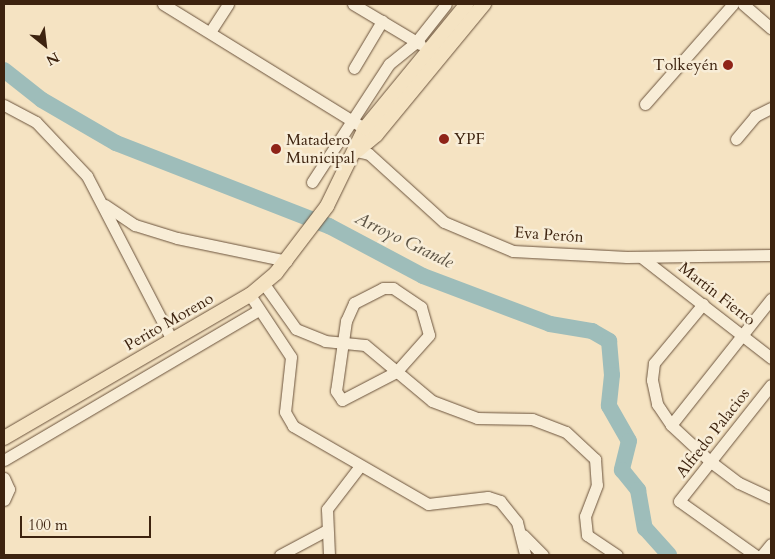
<!DOCTYPE html>
<meta charset="utf-8">
<style>
body{margin:0}
#map{position:relative;width:775px;height:559px;overflow:hidden;background:#f5e3c2;font-family:Cardo,serif}
div>[style]{position:absolute}
.river>*{height:16px;margin:-8px;padding:0 8px;transform-origin:8px;border-radius:8px;background:#9ebdba}
.roads{filter:drop-shadow(0 0 1px #6b533c) drop-shadow(0 0 1px #6b533c)}
.minor>*{height:11px;margin:-5.5px;padding:0 5.5px;transform-origin:5.5px;border-radius:5.5px;background:#f8edd7}
.major>*{height:14px;margin:-7px;padding:0 7px;transform-origin:7px;border-radius:7px;background:#f5e3c2}
.dots>*{width:14px;height:14px;translate:-50% -50%;box-sizing:border-box;border:2px solid #f8edd7;border-radius:50%}
span{translate:-50% -50%;white-space:nowrap;text-align:center;line-height:1.15;-webkit-text-stroke:5px #f8edd7;paint-order:stroke}
.poi-label{font-size:16px;color:#3d230f}
.right{translate:-100% -50%;text-align:right}
.left{translate:0 -50%;text-align:left}
.street-label{font-size:16px;color:#3d230f}
.water-label{font-size:18px;color:#5a5142;font-style:italic}
.frame{position:absolute;inset:0;border:5px solid #3d230f;pointer-events:none}
.north{position:absolute;left:20px;top:20px;width:50px;height:50px;-webkit-text-stroke:4px #f8edd7;paint-order:stroke;rotate:151deg;font-size:14px;font-weight:700;line-height:20px;text-align:center;color:#3d230f}
.north::after{content:'';display:block;margin:auto;width:18px;height:22px;background:#3d230f;clip-path:polygon(50% 0,100% 100%,50% 72%,0 100%)}
.scale{position:absolute;left:20px;top:516px;width:131px;height:22px;box-sizing:border-box;border:2px solid #3d230f;border-top:0;padding-left:6px;font-size:15px;line-height:18px;white-space:nowrap;color:#3d230f;-webkit-text-stroke:4px #f8edd7;paint-order:stroke}
</style>
<div id="map">
<div class="river">
<div style="left:4px;top:70px;width:48px;rotate:38.3deg"></div>
<div style="left:42px;top:100px;width:86px;rotate:30.2deg"></div>
<div style="left:116px;top:143px;width:229px;rotate:21.3deg"></div>
<div style="left:329px;top:226px;width:106px;rotate:28deg"></div>
<div style="left:423px;top:276px;width:136px;rotate:20.7deg"></div>
<div style="left:550px;top:324px;width:43px;rotate:9.5deg"></div>
<div style="left:592px;top:331px;width:20px;rotate:30deg"></div>
<div style="left:609px;top:341px;width:34px;rotate:85deg"></div>
<div style="left:612px;top:375px;width:31px;rotate:96deg"></div>
<div style="left:609px;top:406px;width:40px;rotate:60.3deg"></div>
<div style="left:629px;top:441px;width:30px;rotate:104deg"></div>
<div style="left:622px;top:470px;width:26px;rotate:51deg"></div>
<div style="left:638px;top:490px;width:39px;rotate:80deg"></div>
<div style="left:645px;top:528px;width:36px;rotate:48deg"></div>
</div>
<div class="roads">
<div class="minor">
<div style="left:163px;top:4px;width:246px;rotate:31.7deg"></div>
<div style="left:353px;top:4px;width:78px;rotate:30.8deg"></div>
<div style="left:743px;top:4px;width:37px;rotate:41deg"></div>
<div style="left:210px;top:32px;width:33px;rotate:-57deg"></div>
<div style="left:354px;top:68px;width:55px;rotate:-59.2deg"></div>
<div style="left:645px;top:104px;width:133px;rotate:-48.7deg"></div>
<div style="left:4px;top:105px;width:36px;rotate:28deg"></div>
<div style="left:36px;top:122px;width:74px;rotate:46.6deg"></div>
<div style="left:87px;top:176px;width:185px;rotate:62.6deg"></div>
<div style="left:736px;top:139px;width:30px;rotate:-50deg"></div>
<div style="left:755px;top:116px;width:18px;rotate:-27deg"></div>
<div style="left:356px;top:151px;width:13px;rotate:13deg"></div>
<div style="left:369px;top:154px;width:101px;rotate:42.2deg"></div>
<div style="left:444px;top:222px;width:75px;rotate:22.8deg"></div>
<div style="left:513px;top:251px;width:114px;rotate:3deg"></div>
<div style="left:627px;top:257px;width:144px;rotate:-0.8deg"></div>
<div style="left:312px;top:182px;width:141px;rotate:-56.9deg"></div>
<div style="left:389px;top:64px;width:35px;rotate:-39deg"></div>
<div style="left:416px;top:42px;width:48px;rotate:-51.7deg"></div>
<div style="left:105px;top:205px;width:36px;rotate:34deg"></div>
<div style="left:135px;top:225px;width:44px;rotate:17.2deg"></div>
<div style="left:177px;top:238px;width:112px;rotate:11.8deg"></div>
<div style="left:641px;top:257px;width:165px;rotate:37.8deg"></div>
<div style="left:264px;top:284px;width:55px;rotate:54.6deg"></div>
<div style="left:296px;top:329px;width:31px;rotate:22deg"></div>
<div style="left:325px;top:341px;width:40px;rotate:5.7deg"></div>
<div style="left:365px;top:345px;width:87px;rotate:39.9deg"></div>
<div style="left:432px;top:401px;width:48px;rotate:20.7deg"></div>
<div style="left:477px;top:418px;width:55px;rotate:1deg"></div>
<div style="left:532px;top:419px;width:36px;rotate:21deg"></div>
<div style="left:566px;top:432px;width:40px;rotate:43deg"></div>
<div style="left:595px;top:459px;width:26px;rotate:86deg"></div>
<div style="left:597px;top:485px;width:33px;rotate:111deg"></div>
<div style="left:585px;top:516px;width:19px;rotate:84deg"></div>
<div style="left:587px;top:535px;width:36px;rotate:34deg"></div>
<div style="left:383px;top:288px;width:10px"></div>
<div style="left:393px;top:288px;width:34px;rotate:34deg"></div>
<div style="left:421px;top:307px;width:29px;rotate:74deg"></div>
<div style="left:429px;top:335px;width:50px;rotate:131.7deg"></div>
<div style="left:396px;top:372px;width:61px;rotate:152.6deg"></div>
<div style="left:342px;top:400px;width:11px;rotate:-124deg"></div>
<div style="left:336px;top:391px;width:71px;rotate:-81.9deg"></div>
<div style="left:346px;top:321px;width:20px;rotate:-66deg"></div>
<div style="left:354px;top:303px;width:33px;rotate:-27deg"></div>
<div style="left:250px;top:295px;width:74px;rotate:56.5deg"></div>
<div style="left:291px;top:357px;width:55px;rotate:96.2deg"></div>
<div style="left:285px;top:412px;width:16px;rotate:60deg"></div>
<div style="left:293px;top:426px;width:156px;rotate:30deg"></div>
<div style="left:428px;top:504px;width:60px;rotate:-6.7deg"></div>
<div style="left:488px;top:497px;width:13px;rotate:18deg"></div>
<div style="left:500px;top:501px;width:27px;rotate:51deg"></div>
<div style="left:517px;top:522px;width:34px;rotate:76deg"></div>
<div style="left:703px;top:304px;width:77px;rotate:129.7deg"></div>
<div style="left:654px;top:363px;width:17px;rotate:97deg"></div>
<div style="left:652px;top:380px;width:25px;rotate:78deg"></div>
<div style="left:657px;top:404px;width:25px;rotate:56deg"></div>
<div style="left:671px;top:425px;width:54px;rotate:42.8deg"></div>
<div style="left:711px;top:462px;width:35px;rotate:37deg"></div>
<div style="left:739px;top:483px;width:35px;rotate:25deg"></div>
<div style="left:671px;top:425px;width:161px;rotate:-51.6deg"></div>
<div style="left:4px;top:460px;width:296px;rotate:-30.5deg"></div>
<div style="left:4px;top:478px;width:12px;rotate:66deg"></div>
<div style="left:9px;top:489px;width:12px;rotate:114deg"></div>
<div style="left:523px;top:535px;width:28px;rotate:45deg"></div>
<div style="left:280px;top:555px;width:51px;rotate:-28.1deg"></div>
<div style="left:329px;top:555px;width:46px;rotate:-92.5deg"></div>
<div style="left:327px;top:509px;width:54px;rotate:-52.5deg"></div>
<div style="left:755px;top:555px;width:93px;rotate:-144.6deg"></div>
<div style="left:679px;top:501px;width:148px;rotate:-51.6deg"></div>
<div style="left:762px;top:555px;width:14px;rotate:-51deg"></div>
</div>
<div class="major">
<div style="left:357px;top:151px;width:25px;rotate:-40deg"></div>
<div style="left:376px;top:135px;width:170px;rotate:-50.5deg"></div>
<div style="left:4px;top:438px;width:285px;rotate:-30.2deg"></div>
<div style="left:250px;top:295px;width:34px;rotate:-40deg"></div>
<div style="left:276px;top:273px;width:84px;rotate:-52.7deg"></div>
<div style="left:327px;top:206px;width:87px;rotate:-64deg"></div>
<div style="left:365px;top:128px;width:161px;rotate:-50.6deg"></div>
</div>
</div>
<div class="dots">
<div style="left:728px;top:65px;background:#8f2418"></div>
<div style="left:444px;top:139px;background:#8f2418"></div>
<div style="left:276px;top:149px;background:#8f2418"></div>
</div>
<div class="poi-label">
<span class="right" style="left:718px;top:65px">Tolkeyén</span>
<span class="left" style="left:454px;top:139px">YPF</span>
<span class="left" style="left:286px;top:149px">Matadero<br>Municipal</span>
</div>
<div class="street-label">
<span style="left:549px;top:235px;rotate:4deg">Eva Perón</span>
<span style="left:717px;top:294px;rotate:38deg">Martín Fierro</span>
<span style="left:169px;top:322px;rotate:-30deg">Perito Moreno</span>
<span style="left:713px;top:433px;rotate:-52deg">Alfredo Palacios</span>
</div>
<div class="water-label">
<span style="left:404px;top:241px;rotate:26deg">Arroyo Grande</span>
</div>
<div class="frame"></div>
<div class="north">N</div>
<div class="scale">100 m</div>
</div>
